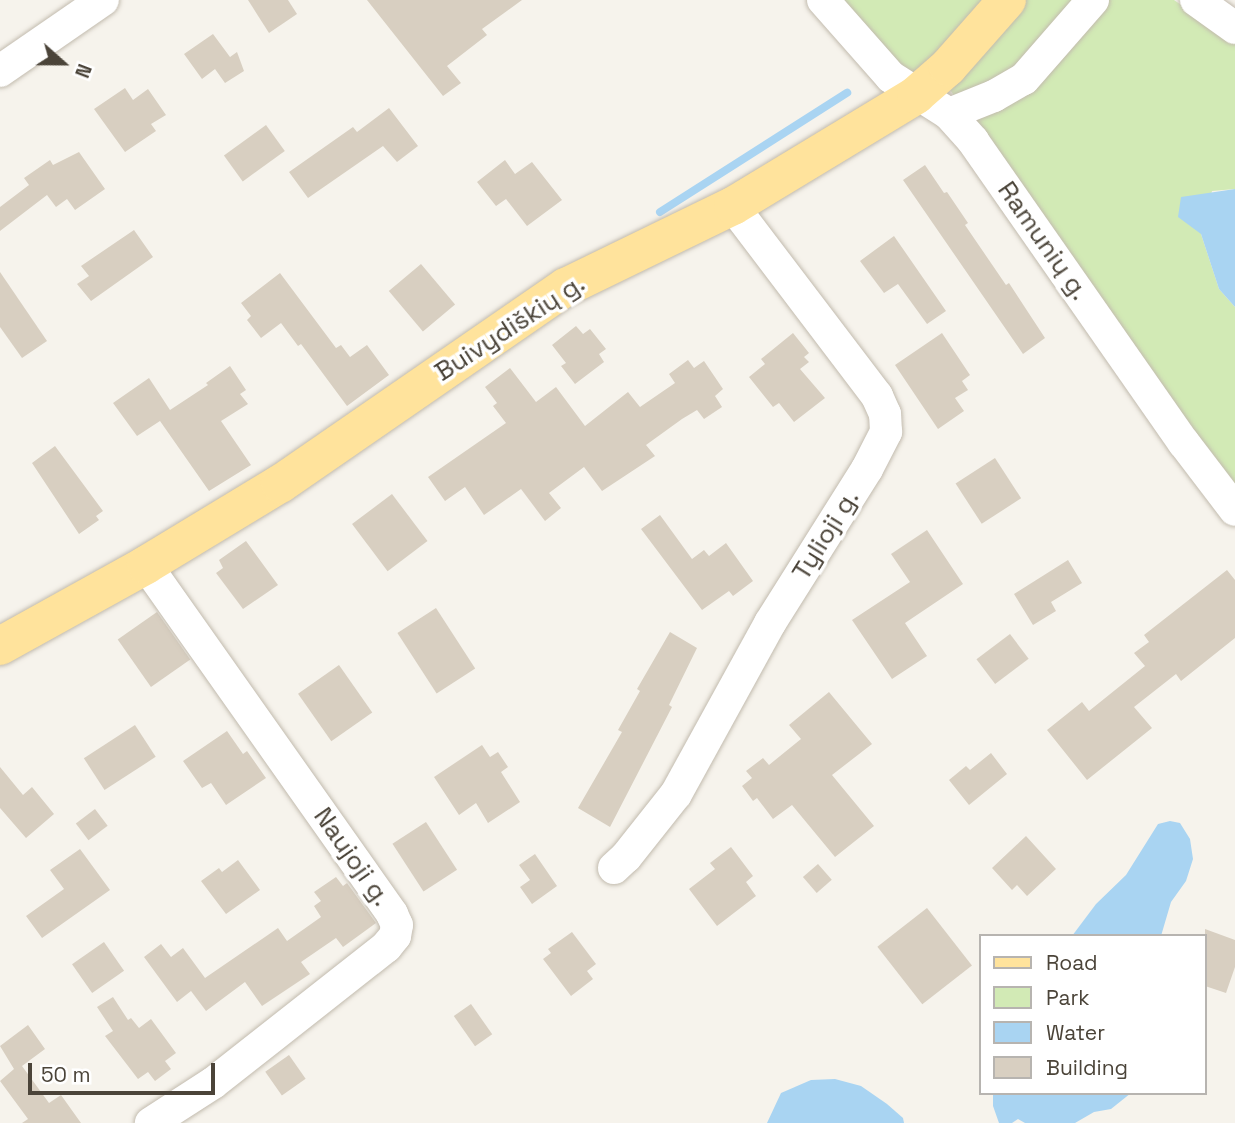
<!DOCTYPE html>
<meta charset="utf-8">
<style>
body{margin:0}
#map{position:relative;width:1235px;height:1123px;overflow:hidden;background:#f6f3ec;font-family:"Space Grotesk",sans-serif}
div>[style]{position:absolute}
.green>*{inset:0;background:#d2eab5}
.water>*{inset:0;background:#a9d4f2}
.stream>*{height:8px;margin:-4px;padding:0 4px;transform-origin:4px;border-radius:4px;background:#a9d4f2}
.building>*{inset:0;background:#d8cfc1;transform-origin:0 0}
.roads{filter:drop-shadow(0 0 2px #c2bbae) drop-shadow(0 0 2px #c2bbae)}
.minor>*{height:32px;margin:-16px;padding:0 16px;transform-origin:16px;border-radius:16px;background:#fff}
.major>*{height:38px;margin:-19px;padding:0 19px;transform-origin:19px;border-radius:19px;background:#ffe39c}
span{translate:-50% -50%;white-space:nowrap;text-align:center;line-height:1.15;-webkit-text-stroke:7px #fff;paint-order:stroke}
.street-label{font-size:26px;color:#4b4439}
.legend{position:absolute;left:979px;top:934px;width:228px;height:161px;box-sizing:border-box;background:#fff;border:2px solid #b7b4b0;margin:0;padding:9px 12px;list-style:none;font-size:21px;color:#4b4439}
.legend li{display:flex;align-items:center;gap:14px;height:35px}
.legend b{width:35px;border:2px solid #b7b4b0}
.north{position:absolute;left:28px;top:28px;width:70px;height:70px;-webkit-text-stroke:5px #fff;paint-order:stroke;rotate:111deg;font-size:19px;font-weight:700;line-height:28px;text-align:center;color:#4b4439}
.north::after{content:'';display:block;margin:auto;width:24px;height:32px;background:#4b4439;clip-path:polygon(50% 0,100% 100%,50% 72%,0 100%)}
.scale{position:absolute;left:28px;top:1063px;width:187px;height:32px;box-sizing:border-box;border:4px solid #4b4439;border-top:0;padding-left:9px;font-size:21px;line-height:24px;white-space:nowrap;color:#4b4439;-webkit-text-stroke:5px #fff;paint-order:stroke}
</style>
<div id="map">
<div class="green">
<div style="clip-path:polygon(841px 0,985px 0,919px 74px,902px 69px)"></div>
<div style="clip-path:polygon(1020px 0,1174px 0,1235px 42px,1235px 189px,1212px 191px,1201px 234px,1219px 289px,1235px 307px,1235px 493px,946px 84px)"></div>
</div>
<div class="water">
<div style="clip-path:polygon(1235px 189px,1235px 307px,1219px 289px,1201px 234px,1178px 217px,1181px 197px)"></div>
<div style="clip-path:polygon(1170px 821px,1180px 823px,1190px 839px,1193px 859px,1186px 881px,1171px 902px,1161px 936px,1072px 936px,1096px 904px,1126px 875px,1158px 824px)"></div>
<div style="clip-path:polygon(835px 1079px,861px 1086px,887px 1104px,903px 1118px,904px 1123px,767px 1123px,781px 1093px,811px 1080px)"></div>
<div style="clip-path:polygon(993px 1093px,1131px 1093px,1111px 1109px,1094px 1112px,1075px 1123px,1025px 1123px,1018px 1119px,1012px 1123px,999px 1123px,993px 1106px)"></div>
</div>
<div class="stream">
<div style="left:660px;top:212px;width:222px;rotate:-32.5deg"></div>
</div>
<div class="building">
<div style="clip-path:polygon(248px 0,288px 0,297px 14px,269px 33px)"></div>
<div style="clip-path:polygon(367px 0,522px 0,482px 29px,487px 35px,447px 66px,461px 83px,443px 96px)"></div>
<div style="clip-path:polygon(213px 34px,230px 57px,237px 52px,244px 71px,225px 83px,215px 69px,202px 79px,184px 54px)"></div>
<div style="clip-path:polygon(125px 88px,133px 100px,148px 89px,166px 115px,151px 124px,156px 131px,125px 152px,94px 109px)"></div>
<div style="clip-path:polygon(389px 108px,418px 146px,397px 162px,383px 146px,308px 198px,289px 172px,353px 127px,357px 132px)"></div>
<div style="left:266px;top:125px;width:32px;height:52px;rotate:54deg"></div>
<div style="clip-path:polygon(79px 152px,105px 189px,75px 210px,67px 199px,56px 207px,47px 195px,0 231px,0 207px,29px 185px,24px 178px,50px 160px,53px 165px)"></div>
<div style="clip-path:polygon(505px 160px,515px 174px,532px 162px,562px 200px,527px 226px,506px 199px,496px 206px,477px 182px)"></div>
<div style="clip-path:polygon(925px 165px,944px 193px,947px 192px,968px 223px,965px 225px,1006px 285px,1009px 283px,1045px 338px,1023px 354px,903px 180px)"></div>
<div style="clip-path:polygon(134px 230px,153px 257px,91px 301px,77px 284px,89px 276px,81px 266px)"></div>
<div style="clip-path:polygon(894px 236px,946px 311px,927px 324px,898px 284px,884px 293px,860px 261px)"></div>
<div style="left:421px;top:264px;width:53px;height:42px;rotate:50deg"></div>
<div style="clip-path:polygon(0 272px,47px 341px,22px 358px,0 327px)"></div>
<div style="clip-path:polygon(280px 273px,336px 348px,341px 345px,350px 357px,367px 345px,389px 375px,347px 406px,301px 344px,298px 346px,281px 323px,261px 338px,247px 320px,251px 316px,241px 303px)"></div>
<div style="clip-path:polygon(576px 326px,583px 334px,590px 329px,606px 349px,599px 354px,604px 362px,575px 384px,561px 366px,566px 363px,552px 345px)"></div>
<div style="clip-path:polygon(793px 333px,809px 353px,804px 357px,809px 362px,800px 369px,825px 398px,794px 422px,779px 403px,773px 407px,749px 377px,765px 364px,761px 359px)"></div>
<div style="clip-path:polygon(942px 333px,970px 375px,962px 381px,968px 390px,955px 398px,964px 411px,938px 429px,895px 365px)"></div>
<div style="clip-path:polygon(688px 360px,694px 368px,704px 361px,723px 389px,715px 396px,722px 407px,704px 419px,697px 410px,682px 419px,646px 445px,655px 456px,602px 491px,584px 467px,549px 493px,561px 508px,545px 521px,521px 489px,484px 515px,465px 487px,445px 501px,428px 477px,506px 423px,493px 406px,497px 403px,485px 387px,510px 368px,536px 402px,556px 387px,585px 426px,628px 392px,640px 407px,675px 383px,669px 374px)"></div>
<div style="clip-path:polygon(230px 366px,246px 390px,240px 394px,248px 404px,221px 421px,251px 465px,209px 491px,160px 421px,137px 436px,113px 403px,149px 378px,170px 410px,208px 385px,206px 383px)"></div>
<div style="clip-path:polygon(55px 446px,103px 511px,96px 516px,99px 520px,79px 534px,32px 463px)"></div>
<div style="left:995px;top:458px;width:48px;height:47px;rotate:57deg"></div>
<div style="left:392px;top:494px;width:59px;height:50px;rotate:53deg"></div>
<div style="clip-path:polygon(660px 515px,692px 559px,704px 550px,709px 556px,726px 543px,753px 581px,733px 596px,729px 591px,702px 610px,641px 529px)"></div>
<div style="clip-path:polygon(927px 530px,963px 584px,905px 623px,927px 656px,892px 679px,852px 620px,910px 582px,891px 554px)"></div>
<div style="clip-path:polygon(246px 541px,278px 585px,243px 609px,216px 573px,223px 568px,219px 560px)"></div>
<div style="clip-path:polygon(1068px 560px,1082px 583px,1051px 602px,1056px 611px,1033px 625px,1014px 594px)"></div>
<div style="clip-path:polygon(1227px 570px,1235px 580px,1235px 638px,1181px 681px,1176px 674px,1134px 707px,1152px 728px,1087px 780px,1047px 730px,1082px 702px,1089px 711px,1145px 666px,1134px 653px,1149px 642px,1144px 635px)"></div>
<div style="left:436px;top:608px;width:72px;height:46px;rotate:57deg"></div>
<div style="left:157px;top:612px;width:58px;height:48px;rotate:55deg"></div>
<div style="clip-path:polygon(670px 632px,697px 648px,669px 705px,672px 707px,610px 827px,578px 808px,622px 732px,618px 730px,640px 691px,637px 689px)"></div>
<div style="left:1010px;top:634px;width:31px;height:42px;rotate:53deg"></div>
<div style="left:339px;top:665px;width:58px;height:50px;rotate:55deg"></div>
<div style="clip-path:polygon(829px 692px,872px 744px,832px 775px,874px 826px,835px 857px,792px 805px,773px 819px,757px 798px,753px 801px,742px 786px,752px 778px,746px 771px,763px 758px,769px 765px,801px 739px,789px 725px)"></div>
<div style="left:135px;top:725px;width:38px;height:61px;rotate:57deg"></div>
<div style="clip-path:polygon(227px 731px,243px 754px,247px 751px,266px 778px,226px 805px,211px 783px,202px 788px,183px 761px)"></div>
<div style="clip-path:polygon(482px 745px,490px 757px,498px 752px,508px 767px,501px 772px,520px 802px,488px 823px,476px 803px,459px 815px,434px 777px)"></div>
<div style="clip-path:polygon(991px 753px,1007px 774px,969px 805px,949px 780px,966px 766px,970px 770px)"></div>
<div style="clip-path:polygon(0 767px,23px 795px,32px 787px,54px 814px,26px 838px,0 808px)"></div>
<div style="left:95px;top:809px;width:21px;height:24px;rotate:53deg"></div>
<div style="left:426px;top:822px;width:57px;height:40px;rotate:57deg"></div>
<div style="clip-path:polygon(1026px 836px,1056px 869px,1027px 896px,1017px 885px,1012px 890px,992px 868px)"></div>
<div style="clip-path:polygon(731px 847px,753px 876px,746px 882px,756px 896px,717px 926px,689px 889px,715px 869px,710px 863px)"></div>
<div style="clip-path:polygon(80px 849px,110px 890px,42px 938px,26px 916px,64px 889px,50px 870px)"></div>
<div style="clip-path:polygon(535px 854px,557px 886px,532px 904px,520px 887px,530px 880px,519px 865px)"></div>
<div style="clip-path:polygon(238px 860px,260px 890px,226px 914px,201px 881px,219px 868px,222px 872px)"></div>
<div style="left:818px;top:864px;width:21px;height:20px;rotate:49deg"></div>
<div style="clip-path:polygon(336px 877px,343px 886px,347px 883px,376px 923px,343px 947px,336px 938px,301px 962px,310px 974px,262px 1006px,245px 982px,206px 1011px,191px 991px,177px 1002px,144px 957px,161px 944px,171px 957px,183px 948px,205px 978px,278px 928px,287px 941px,321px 917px,314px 906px,321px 901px,314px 892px)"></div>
<div style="left:927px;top:908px;width:73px;height:63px;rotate:52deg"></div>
<div style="clip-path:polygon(1205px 929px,1235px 940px,1235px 967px,1226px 993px,1205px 986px)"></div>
<div style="clip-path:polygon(572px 932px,596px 964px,587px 971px,593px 979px,571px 996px,543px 959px,551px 953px,548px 949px)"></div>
<div style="left:104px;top:942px;width:35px;height:39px;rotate:55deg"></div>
<div style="clip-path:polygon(113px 997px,128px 1020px,131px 1018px,139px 1028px,151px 1019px,176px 1053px,165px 1061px,171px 1069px,155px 1081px,148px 1072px,138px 1079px,105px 1036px,113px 1031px,97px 1007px)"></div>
<div style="left:471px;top:1004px;width:37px;height:21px;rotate:55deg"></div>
<div style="clip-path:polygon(28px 1025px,45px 1049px,22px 1066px,49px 1103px,61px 1095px,81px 1123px,22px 1123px,28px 1119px,0 1081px,14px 1069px,0 1046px)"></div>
<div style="left:289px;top:1055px;width:29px;height:29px;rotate:55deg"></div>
</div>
<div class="roads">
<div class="minor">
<div style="left:823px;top:0;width:103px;rotate:48.6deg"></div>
<div style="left:891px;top:77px;width:69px;rotate:32.5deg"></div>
<div style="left:949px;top:114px;width:36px;rotate:48deg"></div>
<div style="left:973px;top:141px;width:368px;rotate:55.1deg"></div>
<div style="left:1184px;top:443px;width:84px;rotate:52.7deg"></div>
<div style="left:1196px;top:0;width:48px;rotate:35.7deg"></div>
<div style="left:0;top:71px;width:125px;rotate:-34.6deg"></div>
<div style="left:949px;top:114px;width:48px;rotate:-21.8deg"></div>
<div style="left:994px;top:96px;width:34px;rotate:-30deg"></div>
<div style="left:1024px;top:79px;width:105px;rotate:-48.9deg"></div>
<div style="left:146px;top:565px;width:427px;rotate:54.8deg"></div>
<div style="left:392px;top:914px;width:12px;rotate:66deg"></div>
<div style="left:397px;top:925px;width:11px;rotate:100deg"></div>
<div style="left:395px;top:936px;width:14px;rotate:129deg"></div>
<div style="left:386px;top:947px;width:220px;rotate:141.8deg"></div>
<div style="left:213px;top:1083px;width:74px;rotate:147.2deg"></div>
<div style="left:614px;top:868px;width:16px;rotate:-43deg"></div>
<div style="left:626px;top:857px;width:80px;rotate:-51.6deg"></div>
<div style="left:676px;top:794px;width:195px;rotate:-61.2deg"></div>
<div style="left:770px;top:623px;width:182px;rotate:-57.8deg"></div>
<div style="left:867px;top:469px;width:42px;rotate:-62.8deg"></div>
<div style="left:886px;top:432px;width:18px;rotate:-93deg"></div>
<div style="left:885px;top:414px;width:20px;rotate:-114deg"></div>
<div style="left:877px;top:396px;width:238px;rotate:-127.2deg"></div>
</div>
<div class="major">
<div style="left:0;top:646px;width:167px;rotate:-29deg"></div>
<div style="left:146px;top:565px;width:157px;rotate:-31.2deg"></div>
<div style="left:280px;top:484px;width:347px;rotate:-34.6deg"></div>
<div style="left:566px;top:287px;width:186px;rotate:-25.9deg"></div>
<div style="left:733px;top:206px;width:214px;rotate:-31.2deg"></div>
<div style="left:916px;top:95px;width:43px;rotate:-41.2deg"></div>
<div style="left:948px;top:67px;width:89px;rotate:-48.6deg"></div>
</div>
</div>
<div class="street-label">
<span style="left:1043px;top:241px;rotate:55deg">Ramunių g.</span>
<span style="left:510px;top:328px;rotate:-33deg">Buivydiškių g.</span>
<span style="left:826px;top:535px;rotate:-58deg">Tylioji g.</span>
<span style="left:352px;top:857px;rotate:55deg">Naujoji g.</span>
</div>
<ul class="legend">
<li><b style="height:9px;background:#ffe39c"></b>Road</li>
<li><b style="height:19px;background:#d2eab5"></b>Park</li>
<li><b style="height:19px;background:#a9d4f2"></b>Water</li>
<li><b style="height:19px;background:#d8cfc1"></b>Building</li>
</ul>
<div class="north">N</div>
<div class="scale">50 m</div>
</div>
